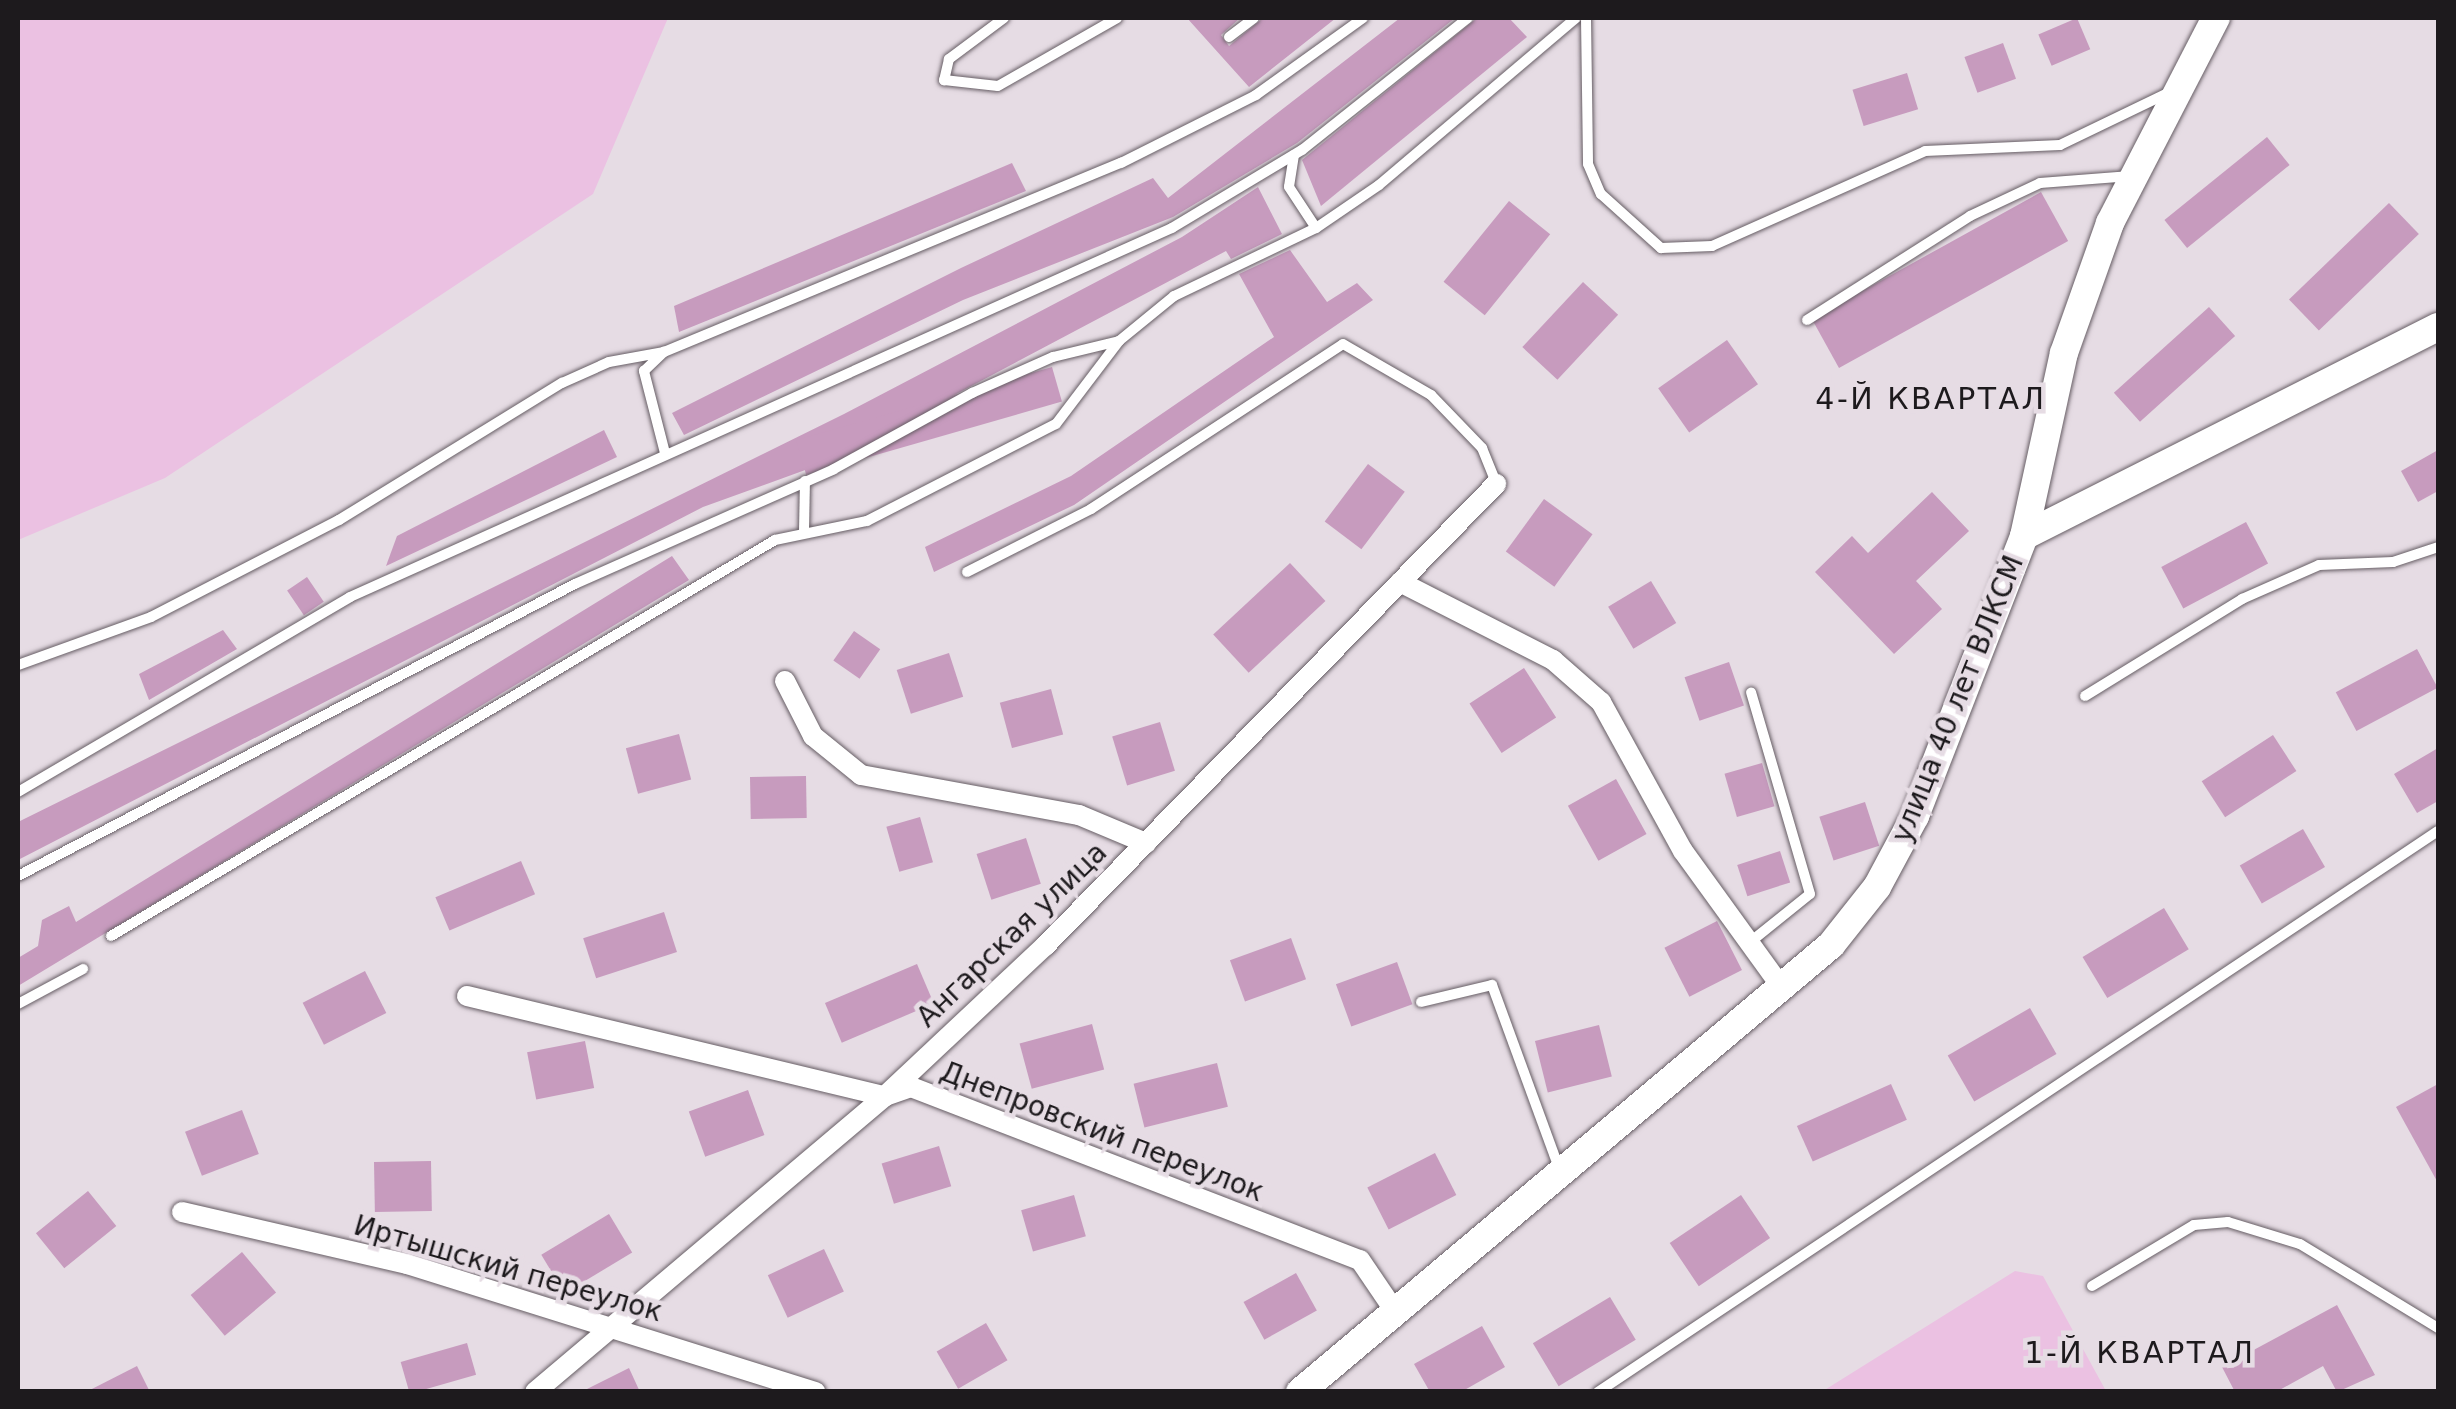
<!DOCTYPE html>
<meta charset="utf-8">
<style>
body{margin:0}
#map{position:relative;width:2456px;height:1409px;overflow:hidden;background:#e6dce4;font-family:"DejaVu Sans",sans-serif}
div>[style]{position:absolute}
.green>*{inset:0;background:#ebc1e2}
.building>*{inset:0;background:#c79bbe;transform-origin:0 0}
.roads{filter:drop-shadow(0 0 2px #665d64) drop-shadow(0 0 2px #665d64)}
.lane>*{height:10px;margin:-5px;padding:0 5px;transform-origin:5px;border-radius:5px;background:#fff}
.street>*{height:20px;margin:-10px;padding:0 10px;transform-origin:10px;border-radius:10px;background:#fff}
.secondary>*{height:28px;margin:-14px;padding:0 14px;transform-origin:14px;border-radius:14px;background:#fff}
span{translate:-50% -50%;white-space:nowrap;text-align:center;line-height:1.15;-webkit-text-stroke:9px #e6dce4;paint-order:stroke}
.street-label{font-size:28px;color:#1d1a1d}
.neighbourhood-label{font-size:30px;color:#1d1a1d;letter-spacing:2.5px}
.frame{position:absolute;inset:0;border:20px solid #1d1a1d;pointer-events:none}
</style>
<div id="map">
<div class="green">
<div style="clip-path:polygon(18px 18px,668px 18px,593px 194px,165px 478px,18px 540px)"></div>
<div style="clip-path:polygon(2015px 1271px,2043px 1276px,2106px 1391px,1823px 1391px)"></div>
</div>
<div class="building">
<div style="clip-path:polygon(1187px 18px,1240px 18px,1221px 35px,1229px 46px,1263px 18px,1336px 18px,1249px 87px)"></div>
<div style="clip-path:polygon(1400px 18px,1455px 18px,1297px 143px,1173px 217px,963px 300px,684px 435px,672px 413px,961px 268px,1153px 178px,1168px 198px)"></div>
<div style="clip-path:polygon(1477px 18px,1509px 18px,1527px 37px,1321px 206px,1302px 160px)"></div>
<div style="left:2077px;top:18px;width:34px;height:42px;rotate:67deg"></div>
<div style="left:2003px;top:43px;width:38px;height:41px;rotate:70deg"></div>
<div style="left:1907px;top:73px;width:38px;height:57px;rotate:73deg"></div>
<div style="left:2267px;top:137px;width:36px;height:132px;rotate:51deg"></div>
<div style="clip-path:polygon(1012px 163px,1026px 191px,679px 332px,674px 306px)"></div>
<div style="clip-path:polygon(1258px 187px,1282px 234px,1231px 259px,1226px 251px,830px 461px,703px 507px,18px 860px,18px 822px,844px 414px,1182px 237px)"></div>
<div style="left:2041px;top:192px;width:56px;height:262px;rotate:61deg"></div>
<div style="left:1509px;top:201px;width:53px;height:104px;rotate:39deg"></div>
<div style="left:2389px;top:203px;width:43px;height:139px;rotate:46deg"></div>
<div style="clip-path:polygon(1290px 250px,1327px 302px,1357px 283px,1373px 300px,1074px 505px,934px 572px,925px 547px,1071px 476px,1274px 337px,1239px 274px)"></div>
<div style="left:1583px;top:282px;width:48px;height:89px;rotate:43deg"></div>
<div style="left:2209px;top:307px;width:39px;height:128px;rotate:48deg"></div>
<div style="left:1727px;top:340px;width:54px;height:84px;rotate:55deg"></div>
<div style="left:1052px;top:367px;width:36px;height:266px;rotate:74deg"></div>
<div style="clip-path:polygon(604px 430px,617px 457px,386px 566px,397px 536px)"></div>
<div style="clip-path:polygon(2438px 450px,2438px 491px,2418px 502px,2401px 471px)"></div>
<div style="left:1368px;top:464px;width:46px;height:72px;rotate:37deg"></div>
<div style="clip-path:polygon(1932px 492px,1969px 531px,1916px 581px,1942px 609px,1894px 654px,1815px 572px,1852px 536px,1868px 553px)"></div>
<div style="left:1544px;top:499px;width:60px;height:65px;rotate:36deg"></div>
<div style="left:2246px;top:522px;width:47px;height:96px;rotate:62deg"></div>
<div style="clip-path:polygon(672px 556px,689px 580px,18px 986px,18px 958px,38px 946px,42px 920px,69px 906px,76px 922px)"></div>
<div style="left:1290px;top:563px;width:52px;height:105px;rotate:47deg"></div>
<div style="left:307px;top:577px;width:30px;height:24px;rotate:56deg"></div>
<div style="left:1651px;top:581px;width:49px;height:50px;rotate:59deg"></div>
<div style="clip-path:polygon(223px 630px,237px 649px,149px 700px,139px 674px)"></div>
<div style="left:854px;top:631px;width:32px;height:36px;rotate:35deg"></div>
<div style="left:2417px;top:649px;width:44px;height:92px;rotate:62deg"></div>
<div style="left:949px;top:653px;width:46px;height:55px;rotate:72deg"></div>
<div style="left:1729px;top:662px;width:46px;height:47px;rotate:71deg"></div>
<div style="left:1524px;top:668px;width:59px;height:65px;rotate:57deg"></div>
<div style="left:1051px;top:689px;width:47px;height:53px;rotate:75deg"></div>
<div style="left:1160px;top:722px;width:51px;height:50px;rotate:73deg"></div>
<div style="left:679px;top:734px;width:47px;height:55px;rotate:75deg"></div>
<div style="left:2273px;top:735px;width:43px;height:85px;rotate:57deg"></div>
<div style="clip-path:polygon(2438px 748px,2438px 801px,2417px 813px,2394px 774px)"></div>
<div style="left:1762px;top:763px;width:45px;height:39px;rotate:74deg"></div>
<div style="left:806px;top:776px;width:42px;height:56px;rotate:89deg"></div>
<div style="left:1616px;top:779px;width:63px;height:55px;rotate:61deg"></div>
<div style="left:1865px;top:802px;width:46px;height:48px;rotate:72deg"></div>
<div style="left:920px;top:817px;width:47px;height:35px;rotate:74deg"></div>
<div style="left:2303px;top:829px;width:44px;height:73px;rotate:60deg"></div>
<div style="left:1026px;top:838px;width:48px;height:52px;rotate:72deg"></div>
<div style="left:1780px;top:851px;width:33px;height:45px;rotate:72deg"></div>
<div style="left:521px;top:861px;width:36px;height:93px;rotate:67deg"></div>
<div style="left:2164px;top:908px;width:48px;height:95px;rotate:59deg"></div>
<div style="left:664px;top:912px;width:42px;height:85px;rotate:72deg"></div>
<div style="left:1717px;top:921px;width:55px;height:59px;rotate:63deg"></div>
<div style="left:1291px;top:938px;width:44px;height:65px;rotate:70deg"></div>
<div style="left:1397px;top:962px;width:45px;height:65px;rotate:70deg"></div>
<div style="left:917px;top:964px;width:43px;height:100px;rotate:67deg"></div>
<div style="left:365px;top:971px;width:47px;height:70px;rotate:63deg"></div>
<div style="left:2030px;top:1008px;width:53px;height:95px;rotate:60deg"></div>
<div style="left:1092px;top:1024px;width:47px;height:75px;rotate:75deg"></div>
<div style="left:1599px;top:1025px;width:53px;height:66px;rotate:76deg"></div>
<div style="left:585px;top:1041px;width:48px;height:59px;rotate:79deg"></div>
<div style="left:1217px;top:1063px;width:45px;height:86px;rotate:76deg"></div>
<div style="left:1891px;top:1084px;width:39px;height:103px;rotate:66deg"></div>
<div style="clip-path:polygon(2438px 1084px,2438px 1183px,2396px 1107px)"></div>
<div style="left:748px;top:1090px;width:48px;height:63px;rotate:70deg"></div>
<div style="left:242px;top:1110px;width:47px;height:61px;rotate:69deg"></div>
<div style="left:939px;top:1146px;width:42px;height:60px;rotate:73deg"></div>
<div style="left:1435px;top:1153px;width:47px;height:76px;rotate:63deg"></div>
<div style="left:431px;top:1161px;width:50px;height:57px;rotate:89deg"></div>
<div style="left:88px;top:1191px;width:45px;height:67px;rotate:51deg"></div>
<div style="left:1074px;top:1195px;width:43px;height:55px;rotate:74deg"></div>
<div style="left:1741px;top:1195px;width:52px;height:86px;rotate:56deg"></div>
<div style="left:609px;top:1214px;width:45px;height:79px;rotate:59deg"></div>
<div style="left:824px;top:1249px;width:47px;height:62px;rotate:65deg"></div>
<div style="left:242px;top:1252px;width:53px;height:67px;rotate:50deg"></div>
<div style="left:1296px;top:1273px;width:43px;height:60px;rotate:61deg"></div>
<div style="left:1610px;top:1297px;width:50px;height:90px;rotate:59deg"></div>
<div style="clip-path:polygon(2337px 1305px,2375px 1375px,2337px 1392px,2323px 1366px,2276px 1392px,2235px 1392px,2222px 1367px)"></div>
<div style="left:986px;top:1323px;width:43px;height:57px;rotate:60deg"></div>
<div style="clip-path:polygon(1482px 1326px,1505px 1367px,1461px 1392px,1430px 1392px,1414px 1364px)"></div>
<div style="left:467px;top:1343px;width:33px;height:69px;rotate:74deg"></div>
<div style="clip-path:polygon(137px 1366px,150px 1392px,86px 1392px)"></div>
<div style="clip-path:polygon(629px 1368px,640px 1392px,581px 1392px)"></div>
</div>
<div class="roads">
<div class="lane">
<div style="left:1004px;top:18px;width:69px;rotate:143.3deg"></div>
<div style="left:949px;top:59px;width:22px;rotate:103deg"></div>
<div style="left:944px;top:80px;width:54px;rotate:6.3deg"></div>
<div style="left:998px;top:86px;width:137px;rotate:-29.7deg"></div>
<div style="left:1586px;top:18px;width:146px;rotate:89.2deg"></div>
<div style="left:1588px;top:164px;width:33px;rotate:67deg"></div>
<div style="left:1601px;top:194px;width:81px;rotate:42deg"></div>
<div style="left:1661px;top:248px;width:51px;rotate:-2.2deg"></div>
<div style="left:1712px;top:246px;width:233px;rotate:-24deg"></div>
<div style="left:1925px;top:151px;width:135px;rotate:-2.5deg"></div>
<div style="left:2060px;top:145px;width:122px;rotate:-25.7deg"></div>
<div style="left:1229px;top:37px;width:31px;rotate:-37deg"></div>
<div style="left:1294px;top:155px;width:32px;rotate:99deg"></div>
<div style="left:1289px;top:187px;width:49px;rotate:56.6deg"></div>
<div style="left:1807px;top:320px;width:193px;rotate:-32.5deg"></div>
<div style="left:1970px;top:216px;width:77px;rotate:-25.2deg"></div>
<div style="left:2040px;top:183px;width:91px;rotate:-4.4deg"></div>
<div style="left:665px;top:453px;width:85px;rotate:-104.4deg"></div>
<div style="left:644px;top:371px;width:28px;rotate:-44deg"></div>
<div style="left:664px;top:352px;width:495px;rotate:-22.5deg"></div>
<div style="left:1121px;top:163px;width:151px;rotate:-26.7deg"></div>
<div style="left:1256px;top:95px;width:132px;rotate:-35.7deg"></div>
<div style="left:804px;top:531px;width:50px;rotate:-88.9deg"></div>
<div style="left:967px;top:572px;width:139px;rotate:-26.9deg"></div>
<div style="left:1091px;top:509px;width:301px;rotate:-33.2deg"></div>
<div style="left:1343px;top:344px;width:102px;rotate:30.1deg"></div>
<div style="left:1431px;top:395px;width:74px;rotate:46.1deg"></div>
<div style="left:1482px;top:448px;width:38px;rotate:68deg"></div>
<div style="left:18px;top:665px;width:141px;rotate:-19.8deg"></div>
<div style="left:151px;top:617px;width:212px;rotate:-27.3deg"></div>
<div style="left:339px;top:520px;width:262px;rotate:-31.6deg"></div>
<div style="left:562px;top:383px;width:51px;rotate:-24.1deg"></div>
<div style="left:609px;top:362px;width:56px;rotate:-10.3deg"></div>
<div style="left:2085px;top:696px;width:185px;rotate:-31.7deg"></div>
<div style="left:2242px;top:599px;width:84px;rotate:-23.8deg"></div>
<div style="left:2319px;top:565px;width:74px;rotate:-2.3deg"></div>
<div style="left:2393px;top:562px;width:47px;rotate:-18.4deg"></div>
<div style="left:18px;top:792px;width:385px;rotate:-30.4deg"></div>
<div style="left:350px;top:597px;width:901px;rotate:-24.18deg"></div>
<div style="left:1172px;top:228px;width:152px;rotate:-31deg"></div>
<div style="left:1302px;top:150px;width:212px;rotate:-38.5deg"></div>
<div style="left:18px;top:876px;width:629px;rotate:-27.67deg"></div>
<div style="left:575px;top:584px;width:283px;rotate:-23.9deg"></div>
<div style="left:834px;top:469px;width:158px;rotate:-28.8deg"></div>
<div style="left:972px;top:393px;width:89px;rotate:-24deg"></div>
<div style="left:1053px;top:357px;width:68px;rotate:-13.6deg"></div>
<div style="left:1119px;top:341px;width:71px;rotate:-39.3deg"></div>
<div style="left:1174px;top:296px;width:157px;rotate:-25.6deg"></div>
<div style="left:1316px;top:228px;width:76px;rotate:-34.3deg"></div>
<div style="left:1379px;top:185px;width:258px;rotate:-40.3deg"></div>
<div style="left:111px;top:936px;width:773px;rotate:-30.81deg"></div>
<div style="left:775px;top:540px;width:94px;rotate:-11.7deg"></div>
<div style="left:867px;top:521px;width:212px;rotate:-27.2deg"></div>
<div style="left:1056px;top:424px;width:104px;rotate:-52.8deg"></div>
<div style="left:1749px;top:943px;width:78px;rotate:-38.8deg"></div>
<div style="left:1810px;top:894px;width:210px;rotate:-106.3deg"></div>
<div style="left:1421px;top:1002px;width:73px;rotate:-13.5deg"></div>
<div style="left:1492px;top:985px;width:198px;rotate:69.9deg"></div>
<div style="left:18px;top:1004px;width:74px;rotate:-28.3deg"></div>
<div style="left:2092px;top:1286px;width:119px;rotate:-30.9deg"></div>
<div style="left:2194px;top:1225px;width:34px;rotate:-5deg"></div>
<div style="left:2228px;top:1222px;width:75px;rotate:17deg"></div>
<div style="left:2300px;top:1244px;width:162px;rotate:31.3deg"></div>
<div style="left:1598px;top:1392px;width:1010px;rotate:-33.74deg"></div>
</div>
<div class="street">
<div style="left:1400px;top:582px;width:172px;rotate:27deg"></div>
<div style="left:1553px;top:660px;width:64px;rotate:41.2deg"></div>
<div style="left:1601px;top:702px;width:170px;rotate:61.2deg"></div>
<div style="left:1683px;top:851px;width:165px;rotate:54.1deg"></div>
<div style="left:785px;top:681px;width:62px;rotate:63deg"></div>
<div style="left:813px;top:736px;width:62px;rotate:39.1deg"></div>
<div style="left:861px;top:775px;width:222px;rotate:10.4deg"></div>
<div style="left:1079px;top:815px;width:73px;rotate:22.7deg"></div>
<div style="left:467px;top:996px;width:430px;rotate:13.5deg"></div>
<div style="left:885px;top:1096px;width:28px;rotate:-19deg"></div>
<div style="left:911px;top:1087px;width:481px;rotate:21.1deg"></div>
<div style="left:1360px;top:1260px;width:64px;rotate:55.8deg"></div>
<div style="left:182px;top:1212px;width:231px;rotate:13deg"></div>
<div style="left:407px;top:1264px;width:428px;rotate:17.4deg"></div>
<div style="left:535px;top:1392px;width:458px;rotate:-40.2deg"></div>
<div style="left:885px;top:1096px;width:219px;rotate:-43.2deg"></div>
<div style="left:1045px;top:946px;width:646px;rotate:-45.69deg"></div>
</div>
<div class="secondary">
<div style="left:2024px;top:536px;width:464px;rotate:-26.8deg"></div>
<div style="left:1300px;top:1392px;width:694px;rotate:-40.09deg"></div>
<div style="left:1831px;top:945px;width:74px;rotate:-51.6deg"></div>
<div style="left:1877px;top:887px;width:81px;rotate:-61.8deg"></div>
<div style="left:1915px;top:816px;width:300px;rotate:-68.7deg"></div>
<div style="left:2024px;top:536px;width:187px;rotate:-77.7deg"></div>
<div style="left:2064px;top:353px;width:138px;rotate:-70.5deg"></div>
<div style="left:2110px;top:223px;width:231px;rotate:-62.7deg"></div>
</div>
</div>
<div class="street-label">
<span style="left:1958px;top:699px;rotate:-68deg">улица 40 лет ВЛКСМ</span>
<span style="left:1012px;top:935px;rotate:-44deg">Ангарская улица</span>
<span style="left:1102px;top:1132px;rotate:21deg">Днепровский переулок</span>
<span style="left:508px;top:1269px;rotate:16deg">Иртышский переулок</span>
</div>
<div class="neighbourhood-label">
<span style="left:1931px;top:399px">4-Й КВАРТАЛ</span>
<span style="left:2140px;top:1353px">1-Й КВАРТАЛ</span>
</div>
<div class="frame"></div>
</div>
